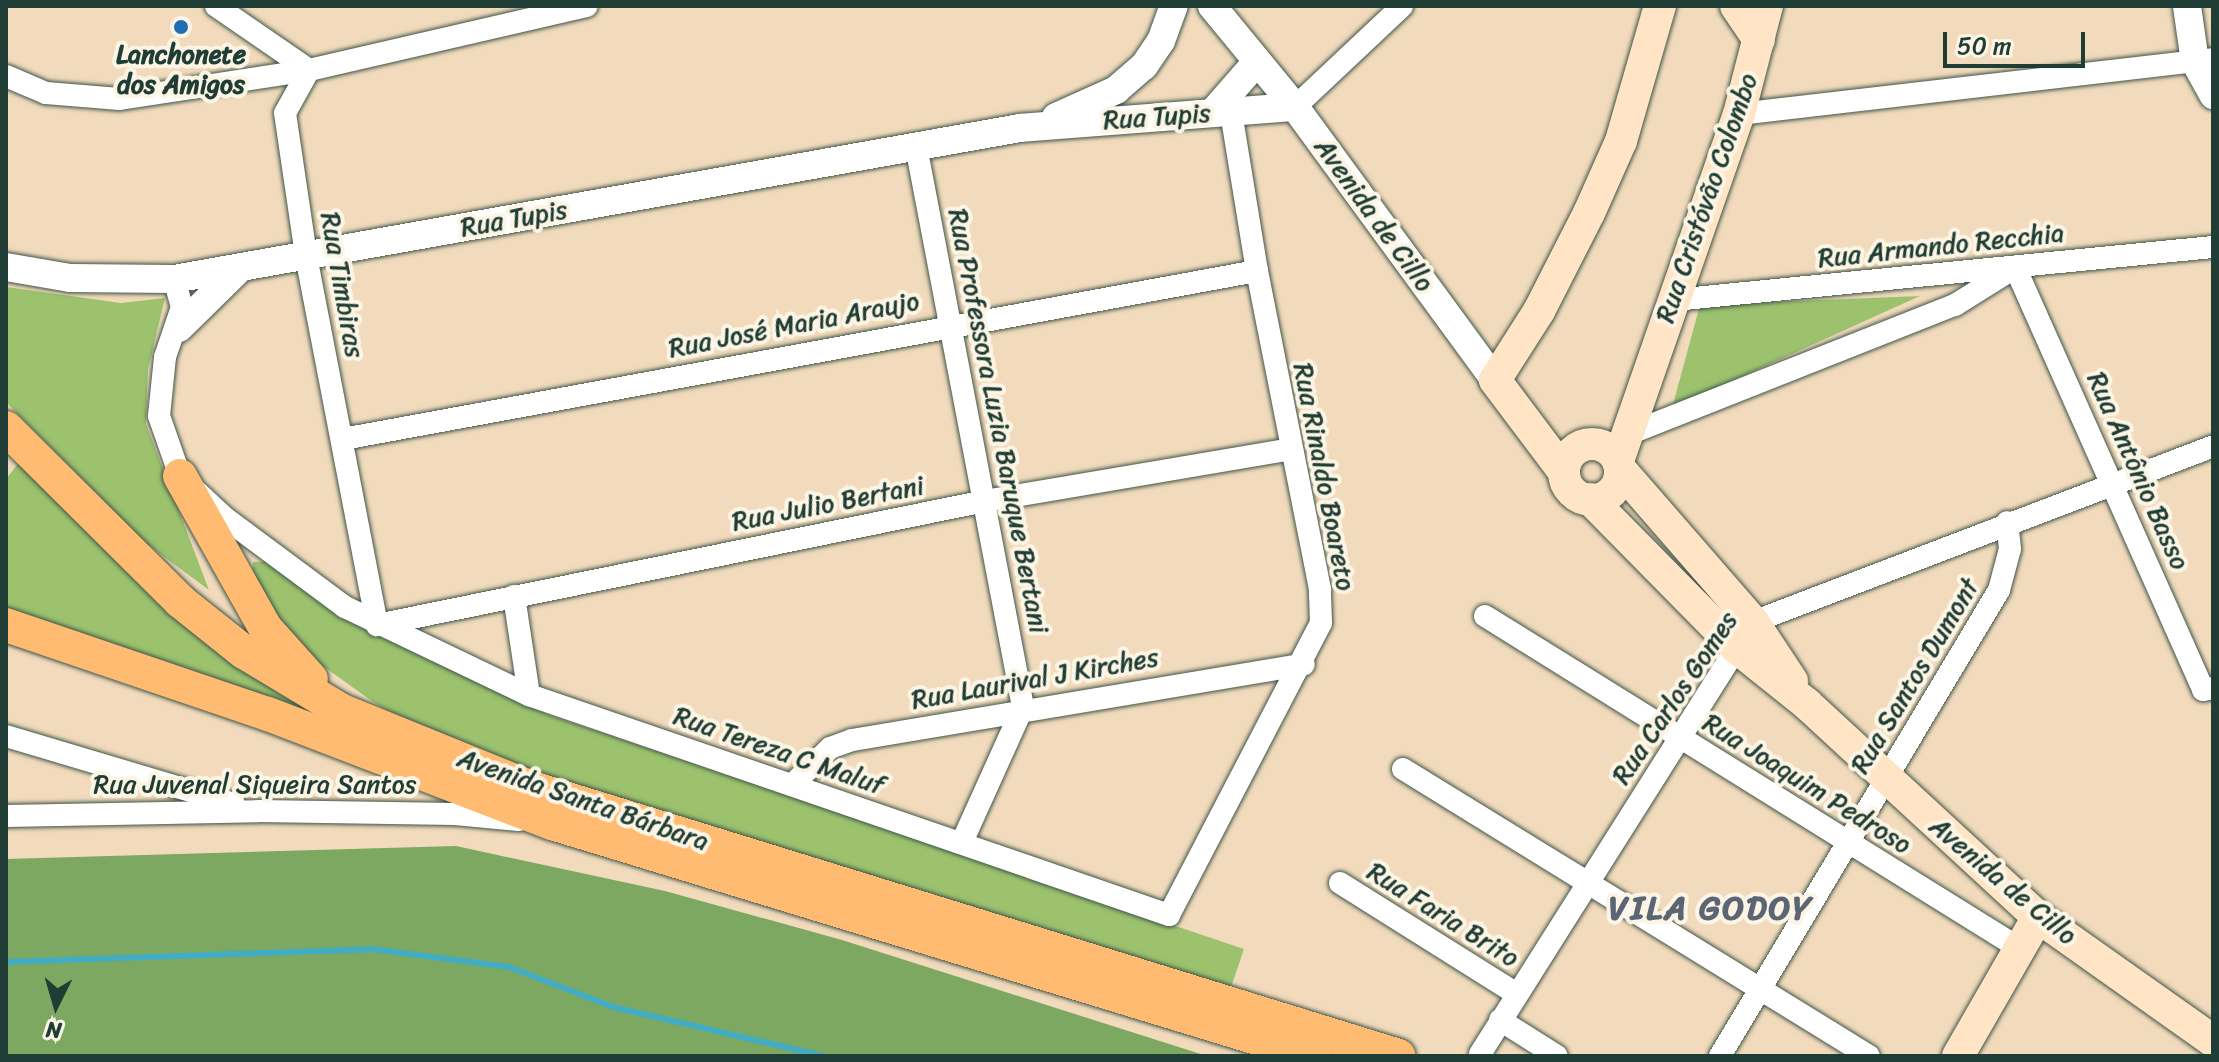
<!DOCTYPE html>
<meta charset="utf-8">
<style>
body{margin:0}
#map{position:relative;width:2219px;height:1062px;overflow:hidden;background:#f2dbbc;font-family:Sriracha,sans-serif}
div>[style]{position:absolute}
.green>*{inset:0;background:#9cc26e}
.forest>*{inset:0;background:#7da861}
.stream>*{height:6px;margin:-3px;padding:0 3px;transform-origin:3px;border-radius:3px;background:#42acc2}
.roads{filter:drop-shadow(0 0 2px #3f5548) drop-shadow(0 0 2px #3f5548)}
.minor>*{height:22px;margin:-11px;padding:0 11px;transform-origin:11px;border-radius:11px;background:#fff}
.tertiary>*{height:28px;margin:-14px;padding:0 14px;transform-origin:14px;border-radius:14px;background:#fff}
.secondary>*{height:32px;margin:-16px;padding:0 16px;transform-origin:16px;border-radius:16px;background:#ffe4c6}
.secondary>.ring{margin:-16px;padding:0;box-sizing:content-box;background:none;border:32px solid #ffe4c6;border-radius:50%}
.primary>*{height:34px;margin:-17px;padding:0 17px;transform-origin:17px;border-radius:17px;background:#ffbb71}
.dots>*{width:22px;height:22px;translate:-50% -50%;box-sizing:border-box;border:4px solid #fcf5e5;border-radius:50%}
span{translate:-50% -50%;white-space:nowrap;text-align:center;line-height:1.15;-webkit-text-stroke:8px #fcf5e5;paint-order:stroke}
.poi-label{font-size:26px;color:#1f3d34;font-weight:700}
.street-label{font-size:26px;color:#1f3d34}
.district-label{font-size:34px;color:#5c6573;font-weight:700;letter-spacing:2px}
.frame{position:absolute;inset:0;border:8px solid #1f3d34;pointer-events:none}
.north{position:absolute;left:16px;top:966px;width:80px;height:80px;-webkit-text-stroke:6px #fcf5e5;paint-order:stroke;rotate:185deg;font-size:22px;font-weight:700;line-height:32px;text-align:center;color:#1f3d34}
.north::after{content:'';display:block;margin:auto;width:28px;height:36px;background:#1f3d34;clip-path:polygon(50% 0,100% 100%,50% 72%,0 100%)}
.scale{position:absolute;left:1943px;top:32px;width:142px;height:36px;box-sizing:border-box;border:4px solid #1f3d34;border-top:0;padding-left:10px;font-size:24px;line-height:28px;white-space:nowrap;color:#1f3d34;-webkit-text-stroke:6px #fcf5e5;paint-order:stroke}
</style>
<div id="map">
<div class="green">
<div style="clip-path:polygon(6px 287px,121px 303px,165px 298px,148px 369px,146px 424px,209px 590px,148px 545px,6px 402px)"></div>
<div style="clip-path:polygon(1920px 296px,1672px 408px,1700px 305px)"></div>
<div style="clip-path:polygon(20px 461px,316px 712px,6px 611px,6px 479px)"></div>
<div style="clip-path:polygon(276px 561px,370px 629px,546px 714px,1244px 949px,1226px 1002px,664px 820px,428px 732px,376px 704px,288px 641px,253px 588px,253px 562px)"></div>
</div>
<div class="forest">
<div style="clip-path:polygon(456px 846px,665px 891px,842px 940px,1207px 1056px,6px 1056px,6px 859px)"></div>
</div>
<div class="stream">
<div style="left:6px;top:962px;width:366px;rotate:-2deg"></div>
<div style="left:372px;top:949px;width:138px;rotate:7.5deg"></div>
<div style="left:509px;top:967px;width:111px;rotate:21deg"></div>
<div style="left:613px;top:1007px;width:216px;rotate:13.1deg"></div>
</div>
<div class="roads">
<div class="minor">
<div style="left:216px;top:6px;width:113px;rotate:34.5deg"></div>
<div style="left:309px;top:70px;width:49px;rotate:119.2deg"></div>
<div style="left:285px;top:113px;width:145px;rotate:81.6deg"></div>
<div style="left:306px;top:256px;width:376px;rotate:79.1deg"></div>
<div style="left:6px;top:76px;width:43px;rotate:23deg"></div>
<div style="left:46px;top:93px;width:74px;rotate:4.6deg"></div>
<div style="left:120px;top:99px;width:191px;rotate:-8.7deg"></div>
<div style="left:309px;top:70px;width:285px;rotate:-13deg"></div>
<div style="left:1295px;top:107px;width:147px;rotate:-43.3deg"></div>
<div style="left:1739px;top:114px;width:477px;rotate:-6.6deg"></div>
<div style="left:916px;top:146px;width:571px;rotate:79.2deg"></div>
<div style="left:1023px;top:707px;width:148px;rotate:114.3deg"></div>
<div style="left:2015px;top:267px;width:463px;rotate:66deg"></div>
<div style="left:2203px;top:690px;width:10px;rotate:-11deg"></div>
<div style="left:174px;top:279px;width:29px;rotate:74deg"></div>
<div style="left:182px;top:307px;width:53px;rotate:108.8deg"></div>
<div style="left:165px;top:357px;width:59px;rotate:95.8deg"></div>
<div style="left:159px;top:416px;width:64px;rotate:70.7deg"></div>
<div style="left:180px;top:476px;width:62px;rotate:43deg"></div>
<div style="left:225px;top:518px;width:149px;rotate:36.6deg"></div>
<div style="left:345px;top:607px;width:204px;rotate:25.6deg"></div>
<div style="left:529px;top:695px;width:677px;rotate:18.97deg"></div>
<div style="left:1169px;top:915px;width:329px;rotate:-62.5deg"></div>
<div style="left:1321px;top:623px;width:34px;rotate:-92deg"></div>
<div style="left:1320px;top:589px;width:324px;rotate:-101.2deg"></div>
<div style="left:1257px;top:271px;width:161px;rotate:-99.3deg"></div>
<div style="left:1674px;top:300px;width:542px;rotate:-5.62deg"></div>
<div style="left:1626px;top:435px;width:354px;rotate:-21.6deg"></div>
<div style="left:1955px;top:305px;width:66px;rotate:-32deg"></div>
<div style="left:343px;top:439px;width:929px;rotate:-10.42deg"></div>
<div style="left:514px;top:596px;width:100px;rotate:81.4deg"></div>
<div style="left:1485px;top:616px;width:629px;rotate:31.87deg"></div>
<div style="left:377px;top:625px;width:621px;rotate:-11.53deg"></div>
<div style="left:985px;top:501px;width:310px;rotate:-9.6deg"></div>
<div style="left:6px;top:736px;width:238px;rotate:16.6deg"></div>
<div style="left:1403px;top:769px;width:547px;rotate:31.63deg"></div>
<div style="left:792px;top:785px;width:53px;rotate:-44.2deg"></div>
<div style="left:830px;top:748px;width:23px;rotate:-20deg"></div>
<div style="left:852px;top:740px;width:458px;rotate:-9.5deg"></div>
<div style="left:6px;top:816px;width:252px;rotate:-1.1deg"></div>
<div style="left:258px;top:811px;width:197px;rotate:0.9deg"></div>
<div style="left:455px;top:814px;width:64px;rotate:5.4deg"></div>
<div style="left:1340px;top:883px;width:209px;rotate:32.1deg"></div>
<div style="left:1500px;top:1020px;width:67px;rotate:32.3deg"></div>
<div style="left:1480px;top:1054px;width:511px;rotate:-57.71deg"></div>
<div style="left:1753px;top:622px;width:493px;rotate:-20.9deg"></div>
<div style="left:1720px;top:1056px;width:543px;rotate:-59.09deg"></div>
<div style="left:1999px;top:590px;width:42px;rotate:-75deg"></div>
<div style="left:2010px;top:549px;width:27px;rotate:-96deg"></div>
</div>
<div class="tertiary">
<div style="left:1212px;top:6px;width:131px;rotate:50.6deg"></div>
<div style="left:1295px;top:107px;width:338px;rotate:53.8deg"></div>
<div style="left:2187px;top:6px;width:57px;rotate:81.9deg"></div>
<div style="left:2195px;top:62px;width:38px;rotate:61deg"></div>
<div style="left:1213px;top:112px;width:64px;rotate:-48.8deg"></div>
<div style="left:1056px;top:117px;width:66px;rotate:-24.2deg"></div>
<div style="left:1116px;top:90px;width:37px;rotate:-41deg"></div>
<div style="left:1144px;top:66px;width:30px;rotate:-56deg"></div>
<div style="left:1161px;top:41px;width:37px;rotate:-70deg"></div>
<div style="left:6px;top:267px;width:65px;rotate:9.8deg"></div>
<div style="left:70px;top:278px;width:104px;rotate:0.6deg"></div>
<div style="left:174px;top:279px;width:859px;rotate:-10.12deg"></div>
<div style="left:1020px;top:128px;width:276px;rotate:-4.4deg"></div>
<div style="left:179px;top:328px;width:83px;rotate:-44.5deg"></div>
</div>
<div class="secondary">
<div style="left:1736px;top:6px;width:41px;rotate:55.9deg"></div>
<div class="ring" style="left:1564px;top:444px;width:24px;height:24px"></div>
<div style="left:1618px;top:461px;width:367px;rotate:-70.8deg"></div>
<div style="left:1739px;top:114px;width:112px;rotate:-75.5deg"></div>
<div style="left:1620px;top:469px;width:203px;rotate:49deg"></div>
<div style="left:1753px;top:622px;width:71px;rotate:56.5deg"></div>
<div style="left:1564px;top:472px;width:115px;rotate:-126.9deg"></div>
<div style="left:1495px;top:380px;width:82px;rotate:-57.5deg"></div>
<div style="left:1539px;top:311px;width:110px;rotate:-63deg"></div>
<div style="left:1589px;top:213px;width:79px;rotate:-66deg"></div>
<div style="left:1621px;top:141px;width:141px;rotate:-73.9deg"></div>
<div style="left:1590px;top:499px;width:209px;rotate:45.4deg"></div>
<div style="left:1737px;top:648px;width:90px;rotate:38.7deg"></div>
<div style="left:1807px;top:704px;width:314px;rotate:42.7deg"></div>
<div style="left:2038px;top:917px;width:214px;rotate:35.3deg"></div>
<div style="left:1958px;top:1056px;width:160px;rotate:-60.1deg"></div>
</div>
<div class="primary">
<div style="left:6px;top:428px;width:245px;rotate:44.8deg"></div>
<div style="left:180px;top:601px;width:82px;rotate:38.6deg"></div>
<div style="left:244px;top:652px;width:114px;rotate:31deg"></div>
<div style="left:342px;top:711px;width:205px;rotate:22.1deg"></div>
<div style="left:532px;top:788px;width:907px;rotate:17.18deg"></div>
<div style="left:180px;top:476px;width:176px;rotate:60.7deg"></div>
<div style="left:266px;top:629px;width:67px;rotate:48deg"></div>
<div style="left:6px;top:625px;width:277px;rotate:18.8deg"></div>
<div style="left:268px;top:714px;width:304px;rotate:21deg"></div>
<div style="left:552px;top:823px;width:799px;rotate:16.96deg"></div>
</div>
</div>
<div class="dots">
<div style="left:181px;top:27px;background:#1f6fb2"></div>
</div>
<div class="poi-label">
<span style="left:181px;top:70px">Lanchonete<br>dos Amigos</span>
</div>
<div class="street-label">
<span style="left:1157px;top:117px;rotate:-4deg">Rua Tupis</span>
<span style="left:1707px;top:198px;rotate:-71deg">Rua Cristóvão Colombo</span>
<span style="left:1374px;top:215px;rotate:54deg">Avenida de Cillo</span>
<span style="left:514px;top:219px;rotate:-10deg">Rua Tupis</span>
<span style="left:1941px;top:246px;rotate:-6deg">Rua Armando Recchia</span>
<span style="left:342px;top:285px;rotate:80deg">Rua Timbiras</span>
<span style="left:794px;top:325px;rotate:-11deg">Rua José Maria Araujo</span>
<span style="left:998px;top:421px;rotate:79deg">Rua Professora Luzia Baruque Bertani</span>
<span style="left:2138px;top:471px;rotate:66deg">Rua Antônio Basso</span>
<span style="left:1324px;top:477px;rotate:79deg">Rua Rinaldo Boareto</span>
<span style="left:828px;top:504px;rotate:-11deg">Rua Julio Bertani</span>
<span style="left:1915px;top:676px;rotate:-59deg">Rua Santos Dumont</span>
<span style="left:1035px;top:679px;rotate:-10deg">Rua Laurival J Kirches</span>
<span style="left:1675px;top:698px;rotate:-56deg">Rua Carlos Gomes</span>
<span style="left:779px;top:751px;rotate:19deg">Rua Tereza C Maluf</span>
<span style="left:1807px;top:784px;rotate:32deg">Rua Joaquim Pedroso</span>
<span style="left:255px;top:785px">Rua Juvenal Siqueira Santos</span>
<span style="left:583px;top:800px;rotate:19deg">Avenida Santa Bárbara</span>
<span style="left:2003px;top:881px;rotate:40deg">Avenida de Cillo</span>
<span style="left:1443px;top:915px;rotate:32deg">Rua Faria Brito</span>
</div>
<div class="district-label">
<span style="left:1711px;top:909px">VILA GODOY</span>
</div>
<div class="frame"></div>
<div class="north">N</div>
<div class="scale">50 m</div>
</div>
